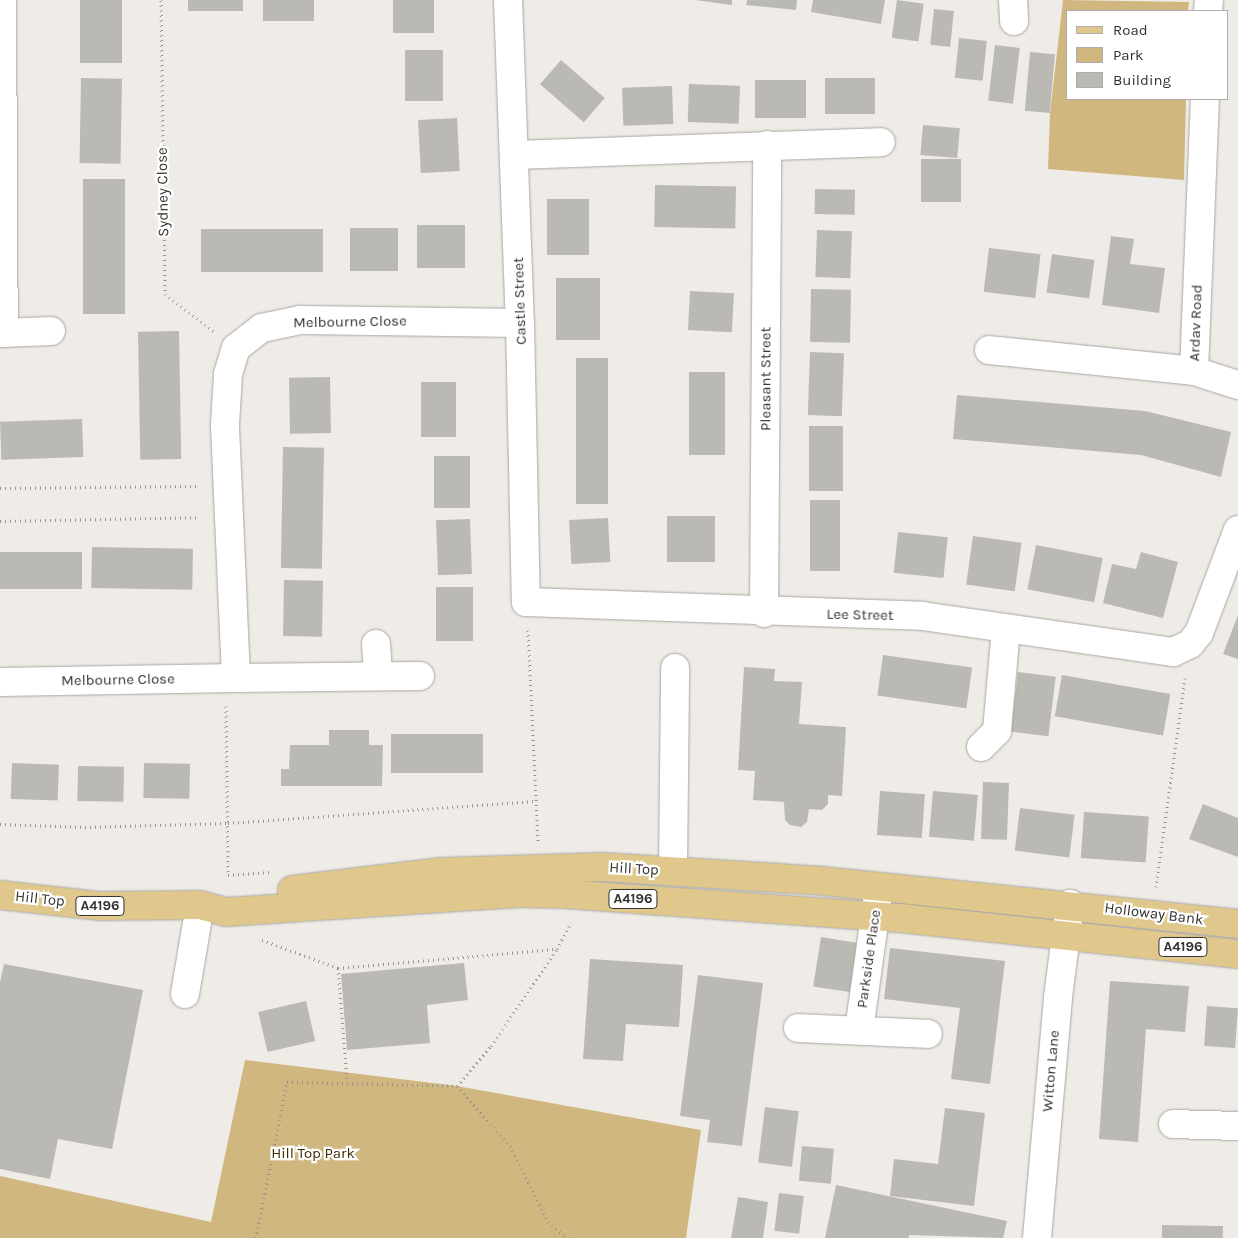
<!DOCTYPE html>
<style>
body{margin:0}
#map{position:relative;width:1238px;height:1238px;overflow:hidden;background:#efece7;font-family:Karla,sans-serif}
div>[style]{position:absolute}
.green>*{inset:0;background:#d0b77f}
.building>*{inset:0;background:#bbb9b3;transform-origin:0 0}
.path>*{height:3px;margin-top:-1.5px;transform-origin:0;background:repeating-linear-gradient(90deg,#969490 0 1px,transparent 0 5px)}
.roads{filter:drop-shadow(0 0 1px #a9a6a1) drop-shadow(0 0 1px #a9a6a1)}
.minor>*{height:28px;margin:-14px;padding:0 14px;transform-origin:14px;border-radius:14px;background:#fff}
.major>*{height:28px;margin:-14px;padding:0 14px;transform-origin:14px;border-radius:14px;background:#e0c88c}
span{translate:-50% -50%;white-space:nowrap;text-align:center;line-height:1.15;-webkit-text-stroke:4.5px #fff;paint-order:stroke}
.shield-label span{padding:1px 4px;background:#fff;border:1px solid;border-radius:4px;-webkit-text-stroke-width:0}
.shield-label{font-size:14px;color:#333230;font-weight:700}
.street-label{font-size:15px;color:#333230}
.park-label{font-size:15px;color:#3a2b00}
.legend{position:absolute;left:1066px;top:10px;width:162px;height:90px;box-sizing:border-box;background:#fff;border:1px solid #adadac;margin:0;padding:6px 9px;list-style:none;font-size:15px;color:#333230}
.legend li{display:flex;align-items:center;gap:10px;height:25px}
.legend b{width:25px;border:1px solid #adadac}
</style>
<div id="map">
<div class="green">
<div style="clip-path:polygon(1063px 0,1189px 2px,1188px 11px,1067px 11px,1067px 99px,1186px 99px,1184px 180px,1048px 169px,1050px 113px)"></div>
<div style="clip-path:polygon(245px 1060px,457px 1086px,701px 1130px,686px 1238px,0 1238px,0 1176px,211px 1222px)"></div>
</div>
<div class="building">
<div style="left:80px;top:0;width:42px;height:63px"></div>
<div style="left:188px;top:0;width:55px;height:11px"></div>
<div style="left:263px;top:0;width:51px;height:21px"></div>
<div style="left:393px;top:0;width:41px;height:33px"></div>
<div style="clip-path:polygon(695px 0,732px 0,732px 5px)"></div>
<div style="clip-path:polygon(747px 0,797px 0,796px 10px,746px 5px)"></div>
<div style="clip-path:polygon(813px 0,885px 0,881px 24px,811px 12px)"></div>
<div style="left:897px;top:0;width:27px;height:38px;rotate:8deg"></div>
<div style="left:934px;top:9px;width:20px;height:36px;rotate:6deg"></div>
<div style="left:959px;top:38px;width:28px;height:40px;rotate:6deg"></div>
<div style="left:995px;top:45px;width:25px;height:56px;rotate:7deg"></div>
<div style="left:405px;top:50px;width:38px;height:51px"></div>
<div style="left:1030px;top:52px;width:25px;height:59px;rotate:5deg"></div>
<div style="left:561px;top:60px;width:58px;height:32px;rotate:41deg"></div>
<div style="left:81px;top:78px;width:41px;height:85px;rotate:1deg"></div>
<div style="left:825px;top:78px;width:50px;height:36px"></div>
<div style="left:806px;top:80px;width:38px;height:51px;rotate:90deg"></div>
<div style="left:689px;top:84px;width:51px;height:38px;rotate:2deg"></div>
<div style="left:672px;top:86px;width:38px;height:50px;rotate:88deg"></div>
<div style="left:457px;top:118px;width:53px;height:39px;rotate:87deg"></div>
<div style="left:923px;top:125px;width:37px;height:30px;rotate:5deg"></div>
<div style="left:921px;top:159px;width:40px;height:43px"></div>
<div style="left:83px;top:179px;width:42px;height:135px"></div>
<div style="left:655px;top:185px;width:81px;height:42px;rotate:1deg"></div>
<div style="left:815px;top:189px;width:40px;height:25px;rotate:1deg"></div>
<div style="left:547px;top:199px;width:42px;height:56px"></div>
<div style="left:417px;top:225px;width:48px;height:43px"></div>
<div style="left:350px;top:228px;width:48px;height:43px"></div>
<div style="left:201px;top:229px;width:122px;height:43px"></div>
<div style="left:817px;top:230px;width:35px;height:47px;rotate:2deg"></div>
<div style="clip-path:polygon(1111px 236px,1134px 239px,1130px 264px,1165px 268px,1159px 313px,1102px 305px)"></div>
<div style="left:989px;top:248px;width:52px;height:44px;rotate:7deg"></div>
<div style="left:1052px;top:254px;width:43px;height:39px;rotate:8deg"></div>
<div style="left:556px;top:278px;width:44px;height:62px"></div>
<div style="left:811px;top:289px;width:40px;height:53px;rotate:1deg"></div>
<div style="left:690px;top:291px;width:44px;height:39px;rotate:3deg"></div>
<div style="left:179px;top:331px;width:128px;height:41px;rotate:89deg"></div>
<div style="left:810px;top:352px;width:34px;height:63px;rotate:2deg"></div>
<div style="left:576px;top:358px;width:32px;height:146px"></div>
<div style="left:689px;top:372px;width:36px;height:83px"></div>
<div style="left:330px;top:377px;width:56px;height:41px;rotate:89deg"></div>
<div style="left:421px;top:382px;width:35px;height:55px"></div>
<div style="clip-path:polygon(957px 395px,1145px 411px,1231px 432px,1221px 477px,1141px 455px,953px 439px)"></div>
<div style="left:82px;top:419px;width:38px;height:82px;rotate:88deg"></div>
<div style="left:809px;top:426px;width:34px;height:65px"></div>
<div style="left:283px;top:447px;width:41px;height:121px;rotate:1deg"></div>
<div style="left:434px;top:456px;width:36px;height:52px"></div>
<div style="left:810px;top:500px;width:30px;height:71px"></div>
<div style="left:667px;top:516px;width:48px;height:46px"></div>
<div style="left:608px;top:518px;width:44px;height:39px;rotate:87deg"></div>
<div style="left:470px;top:519px;width:55px;height:34px;rotate:88deg"></div>
<div style="left:898px;top:532px;width:50px;height:41px;rotate:6deg"></div>
<div style="left:973px;top:536px;width:49px;height:49px;rotate:8deg"></div>
<div style="left:1036px;top:545px;width:68px;height:45px;rotate:11deg"></div>
<div style="left:92px;top:547px;width:101px;height:41px;rotate:1deg"></div>
<div style="left:0;top:552px;width:82px;height:37px"></div>
<div style="clip-path:polygon(1141px 552px,1178px 562px,1163px 618px,1103px 603px,1112px 564px,1136px 569px)"></div>
<div style="left:284px;top:580px;width:39px;height:56px;rotate:1deg"></div>
<div style="left:436px;top:587px;width:37px;height:54px"></div>
<div style="clip-path:polygon(1238px 615px,1238px 659px,1223px 654px)"></div>
<div style="left:883px;top:655px;width:90px;height:41px;rotate:8deg"></div>
<div style="clip-path:polygon(744px 667px,775px 669px,774px 681px,802px 682px,799px 724px,846px 727px,842px 796px,828px 795px,828px 804px,822px 810px,809px 809px,807px 822px,801px 827px,790px 825px,785px 820px,784px 802px,753px 800px,755px 771px,738px 770px)"></div>
<div style="left:1018px;top:672px;width:38px;height:60px;rotate:7deg"></div>
<div style="left:1062px;top:675px;width:110px;height:42px;rotate:10deg"></div>
<div style="clip-path:polygon(329px 730px,369px 730px,369px 745px,383px 745px,382px 786px,281px 786px,281px 769px,289px 769px,290px 745px,329px 745px)"></div>
<div style="left:483px;top:734px;width:39px;height:92px;rotate:90deg"></div>
<div style="left:12px;top:763px;width:47px;height:36px;rotate:2deg"></div>
<div style="left:144px;top:763px;width:46px;height:35px;rotate:1deg"></div>
<div style="left:78px;top:766px;width:46px;height:35px;rotate:1deg"></div>
<div style="left:983px;top:782px;width:26px;height:57px;rotate:2deg"></div>
<div style="left:880px;top:791px;width:45px;height:44px;rotate:4deg"></div>
<div style="left:933px;top:791px;width:45px;height:46px;rotate:5deg"></div>
<div style="clip-path:polygon(1203px 804px,1238px 818px,1238px 857px,1189px 839px)"></div>
<div style="left:1020px;top:808px;width:55px;height:43px;rotate:7deg"></div>
<div style="left:1084px;top:812px;width:65px;height:46px;rotate:4deg"></div>
<div style="left:821px;top:937px;width:38px;height:50px;rotate:9deg"></div>
<div style="clip-path:polygon(890px 948px,1005px 961px,990px 1084px,951px 1079px,960px 1008px,884px 999px)"></div>
<div style="clip-path:polygon(590px 959px,683px 965px,679px 1027px,626px 1024px,623px 1061px,583px 1059px)"></div>
<div style="clip-path:polygon(464px 963px,468px 1000px,427px 1005px,430px 1043px,347px 1050px,341px 974px)"></div>
<div style="clip-path:polygon(4px 964px,143px 990px,112px 1149px,58px 1139px,50px 1179px,0 1169px,0 982px)"></div>
<div style="clip-path:polygon(698px 975px,763px 983px,742px 1146px,707px 1142px,710px 1120px,680px 1116px)"></div>
<div style="clip-path:polygon(1110px 981px,1189px 986px,1185px 1032px,1146px 1029px,1138px 1142px,1099px 1139px)"></div>
<div style="left:306px;top:1001px;width:41px;height:49px;rotate:77deg"></div>
<div style="left:1207px;top:1006px;width:31px;height:40px;rotate:4deg"></div>
<div style="left:765px;top:1107px;width:34px;height:56px;rotate:7deg"></div>
<div style="clip-path:polygon(945px 1108px,985px 1113px,974px 1206px,890px 1196px,894px 1159px,938px 1164px)"></div>
<div style="left:802px;top:1146px;width:32px;height:35px;rotate:5deg"></div>
<div style="clip-path:polygon(836px 1185px,1007px 1221px,1003px 1238px,909px 1235px,909px 1238px,825px 1238px)"></div>
<div style="left:779px;top:1193px;width:25px;height:38px;rotate:7deg"></div>
<div style="clip-path:polygon(738px 1197px,768px 1202px,763px 1238px,731px 1238px)"></div>
<div style="left:1162px;top:1225px;width:61px;height:13px;rotate:1deg"></div>
</div>
<div class="path">
<div style="left:161px;top:0;width:294px;rotate:89.2deg"></div>
<div style="left:165px;top:294px;width:63px;rotate:37.2deg"></div>
<div style="left:0;top:488px;width:199px;rotate:-0.6deg"></div>
<div style="left:0;top:521px;width:200px;rotate:-1.1deg"></div>
<div style="left:528px;top:630px;width:211px;rotate:87.3deg"></div>
<div style="left:226px;top:706px;width:169px;rotate:89.3deg"></div>
<div style="left:228px;top:875px;width:42px;rotate:-4.1deg"></div>
<div style="left:0;top:824px;width:85px;rotate:2deg"></div>
<div style="left:85px;top:827px;width:143px;rotate:-1.6deg"></div>
<div style="left:228px;top:823px;width:310px;rotate:-4.1deg"></div>
<div style="left:1156px;top:887px;width:211px;rotate:-82.1deg"></div>
<div style="left:262px;top:940px;width:81px;rotate:20.2deg"></div>
<div style="left:338px;top:968px;width:113px;rotate:85.4deg"></div>
<div style="left:338px;top:968px;width:220px;rotate:-5deg"></div>
<div style="left:557px;top:949px;width:30px;rotate:-62deg"></div>
<div style="left:457px;top:1086px;width:80px;rotate:48.5deg"></div>
<div style="left:510px;top:1146px;width:85px;rotate:63.4deg"></div>
<div style="left:548px;top:1222px;width:26px;rotate:39deg"></div>
<div style="left:256px;top:1238px;width:159px;rotate:-78.8deg"></div>
<div style="left:287px;top:1082px;width:170px;rotate:1.3deg"></div>
<div style="left:457px;top:1086px;width:52px;rotate:-49.6deg"></div>
<div style="left:491px;top:1046px;width:117px;rotate:-55.8deg"></div>
</div>
<div class="roads">
<div class="minor">
<div style="left:2px;top:0;width:333px;rotate:89.7deg"></div>
<div style="left:508px;top:0;width:323px;rotate:87.9deg"></div>
<div style="left:520px;top:323px;width:279px;rotate:88.8deg"></div>
<div style="left:526px;top:602px;width:396px;rotate:2deg"></div>
<div style="left:922px;top:616px;width:254px;rotate:8.2deg"></div>
<div style="left:1173px;top:652px;width:19px;rotate:-25deg"></div>
<div style="left:1190px;top:644px;width:14px;rotate:-51deg"></div>
<div style="left:1199px;top:633px;width:110px;rotate:-69.3deg"></div>
<div style="left:1013px;top:0;width:21px;rotate:87deg"></div>
<div style="left:1208px;top:11px;width:11px;rotate:-85deg"></div>
<div style="left:515px;top:155px;width:366px;rotate:-2deg"></div>
<div style="left:0;top:333px;width:51px;rotate:-2.2deg"></div>
<div style="left:989px;top:350px;width:206px;rotate:5.8deg"></div>
<div style="left:1194px;top:371px;width:272px;rotate:-87.7deg"></div>
<div style="left:1194px;top:371px;width:46px;rotate:17.7deg"></div>
<div style="left:764px;top:613px;width:468px;rotate:-89.6deg"></div>
<div style="left:376px;top:644px;width:32px;rotate:86deg"></div>
<div style="left:236px;top:678px;width:184px;rotate:-0.6deg"></div>
<div style="left:0;top:682px;width:236px;rotate:-1deg"></div>
<div style="left:236px;top:678px;width:253px;rotate:-92.5deg"></div>
<div style="left:225px;top:425px;width:51px;rotate:-86.6deg"></div>
<div style="left:228px;top:374px;width:27px;rotate:-73deg"></div>
<div style="left:236px;top:348px;width:33px;rotate:-38deg"></div>
<div style="left:262px;top:328px;width:40px;rotate:-12deg"></div>
<div style="left:301px;top:320px;width:219px;rotate:0.8deg"></div>
<div style="left:981px;top:747px;width:23px;rotate:-45deg"></div>
<div style="left:997px;top:731px;width:103px;rotate:-85deg"></div>
<div style="left:673px;top:871px;width:203px;rotate:-89.4deg"></div>
<div style="left:185px;top:994px;width:90px;rotate:-80.4deg"></div>
<div style="left:798px;top:1028px;width:130px;rotate:2.6deg"></div>
<div style="left:859px;top:1030px;width:143px;rotate:-82deg"></div>
<div style="left:1173px;top:1124px;width:65px;rotate:1.8deg"></div>
<div style="left:1037px;top:1238px;width:242px;rotate:-85deg"></div>
<div style="left:1058px;top:997px;width:94px;rotate:-82.6deg"></div>
</div>
<div class="major">
<div style="left:292px;top:890px;width:150px;rotate:-6.9deg"></div>
<div style="left:441px;top:872px;width:162px;rotate:-1.8deg"></div>
<div style="left:603px;top:867px;width:221px;rotate:3.6deg"></div>
<div style="left:824px;top:881px;width:416px;rotate:5.9deg"></div>
<div style="left:0;top:895px;width:101px;rotate:6.3deg"></div>
<div style="left:100px;top:906px;width:100px;rotate:-0.6deg"></div>
<div style="left:200px;top:905px;width:27px;rotate:15deg"></div>
<div style="left:226px;top:912px;width:294px;rotate:-3.7deg"></div>
<div style="left:519px;top:893px;width:45px;rotate:1.3deg"></div>
<div style="left:564px;top:894px;width:346px;rotate:4.1deg"></div>
<div style="left:909px;top:919px;width:331px;rotate:6.1deg"></div>
</div>
</div>
<div class="shield-label">
<span style="left:633px;top:899px">A4196</span>
<span style="left:100px;top:906px">A4196</span>
<span style="left:1183px;top:947px">A4196</span>
</div>
<div class="street-label">
<span style="left:163px;top:192px;rotate:-91deg">Sydney Close</span>
<span style="left:520px;top:301px;rotate:-92deg">Castle Street</span>
<span style="left:350px;top:322px;rotate:-1deg">Melbourne Close</span>
<span style="left:1196px;top:323px;rotate:-88deg">Ardav Road</span>
<span style="left:766px;top:379px;rotate:-90deg">Pleasant Street</span>
<span style="left:860px;top:615px;rotate:1deg">Lee Street</span>
<span style="left:118px;top:680px;rotate:-1deg">Melbourne Close</span>
<span style="left:634px;top:869px;rotate:3deg">Hill Top</span>
<span style="left:40px;top:899px;rotate:6deg">Hill Top</span>
<span style="left:1154px;top:914px;rotate:7deg">Holloway Bank</span>
<span style="left:869px;top:959px;rotate:-82deg">Parkside Place</span>
<span style="left:1051px;top:1071px;rotate:-85deg">Witton Lane</span>
</div>
<div class="park-label">
<span style="left:313px;top:1154px">Hill Top Park</span>
</div>
<ul class="legend">
<li><b style="height:6px;background:#e0c88c"></b>Road</li>
<li><b style="height:14px;background:#d0b77f"></b>Park</li>
<li><b style="height:14px;background:#bbb9b3"></b>Building</li>
</ul>
</div>
